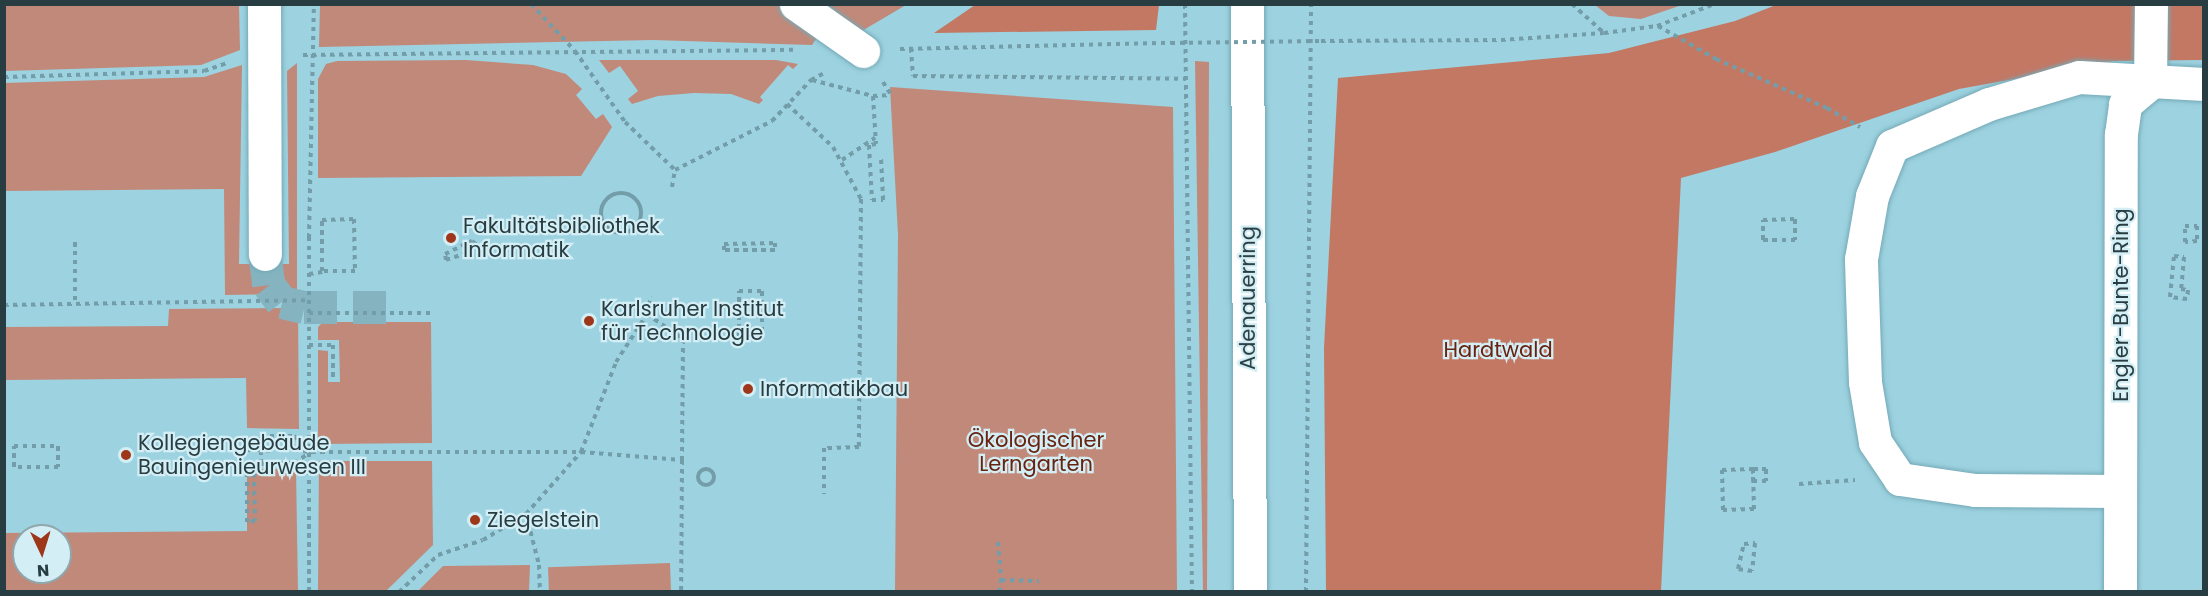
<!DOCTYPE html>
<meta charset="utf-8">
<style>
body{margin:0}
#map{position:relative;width:2208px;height:596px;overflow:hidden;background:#9dd2e0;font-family:Poppins,sans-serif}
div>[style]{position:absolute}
.green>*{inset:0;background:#c1897a;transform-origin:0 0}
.forest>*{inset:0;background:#c37864}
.minor-tunnel>*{height:33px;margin-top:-16.5px;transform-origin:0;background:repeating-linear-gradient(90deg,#85b4c0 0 33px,transparent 0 49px)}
.path>*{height:4px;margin-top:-2px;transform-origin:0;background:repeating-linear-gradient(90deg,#739da8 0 4.5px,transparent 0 9px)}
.path>.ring{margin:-2px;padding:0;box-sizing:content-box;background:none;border:4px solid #739da8;border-radius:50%}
.roads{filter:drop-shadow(0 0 2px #75a9b6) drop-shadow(0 0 2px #75a9b6)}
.minor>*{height:33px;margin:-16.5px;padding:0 16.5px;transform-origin:16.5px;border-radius:16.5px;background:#fff}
.major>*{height:33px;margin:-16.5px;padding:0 16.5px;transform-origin:16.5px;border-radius:16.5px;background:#fff}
.path-bridge>*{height:4px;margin-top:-2px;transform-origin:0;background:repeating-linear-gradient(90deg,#739da8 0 4.5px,transparent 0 9px)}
.dots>*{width:16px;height:16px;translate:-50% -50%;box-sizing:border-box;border:3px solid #d4eef5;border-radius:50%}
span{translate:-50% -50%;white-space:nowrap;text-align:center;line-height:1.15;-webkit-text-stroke:4.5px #d4eef5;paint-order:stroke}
.poi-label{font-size:21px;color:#273d42}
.left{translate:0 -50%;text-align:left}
.street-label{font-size:21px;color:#273d42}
.park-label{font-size:21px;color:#682310}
.frame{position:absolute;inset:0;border:6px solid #273d42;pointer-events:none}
.north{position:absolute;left:12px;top:524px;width:60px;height:60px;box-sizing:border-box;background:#d4eef5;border:2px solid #8fa7ad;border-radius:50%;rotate:176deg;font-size:16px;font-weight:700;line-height:24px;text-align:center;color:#273d42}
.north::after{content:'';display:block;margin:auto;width:21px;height:27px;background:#9e361a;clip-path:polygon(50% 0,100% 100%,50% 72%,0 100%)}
</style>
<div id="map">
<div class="green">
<div style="clip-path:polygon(320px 4px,778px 5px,814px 30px,816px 39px,812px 45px,653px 40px,319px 47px)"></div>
<div style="clip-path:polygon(4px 5px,239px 5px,240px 50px,201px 65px,5px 71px)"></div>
<div style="clip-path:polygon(828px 5px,906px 5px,860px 32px)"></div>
<div style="clip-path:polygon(1595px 5px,1682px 5px,1641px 19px,1609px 16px)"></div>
<div style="clip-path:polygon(466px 60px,533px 65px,566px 74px,582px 89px,576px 95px,596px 119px,603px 114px,612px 127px,581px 176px,318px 178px,318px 79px,326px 64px,337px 61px)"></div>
<div style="clip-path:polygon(599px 60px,776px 60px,798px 64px,793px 69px,788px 65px,760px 97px,763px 100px,759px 104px,731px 94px,694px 93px,658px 96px,632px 104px,628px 99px,638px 91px,620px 66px,609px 73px)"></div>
<div style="clip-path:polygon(1195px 61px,1209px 62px,1207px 592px,1203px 591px)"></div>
<div style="clip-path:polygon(297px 63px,297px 294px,225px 295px,224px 189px,5px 191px,4px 83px,204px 77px,242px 65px,239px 264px,289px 264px,287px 71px)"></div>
<div style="clip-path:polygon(890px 87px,1173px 107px,1177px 591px,895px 591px,898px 235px)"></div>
<div style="clip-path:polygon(298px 308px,299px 429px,247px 428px,246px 378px,5px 380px,5px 327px,168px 326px,169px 309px)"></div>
<div style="clip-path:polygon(323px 322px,431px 322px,432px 443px,318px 444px,318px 350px,328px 351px,328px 382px,340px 382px,339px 340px,318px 340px,318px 327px)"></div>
<div style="clip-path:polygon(319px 461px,432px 461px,433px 545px,386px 591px,318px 591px)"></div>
<div style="clip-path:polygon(evenodd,247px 469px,296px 469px,298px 591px,5px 591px,5px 533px,247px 531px,247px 469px,24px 536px,60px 536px,60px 572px,24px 572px,24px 536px)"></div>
<div style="left:670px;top:563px;width:28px;height:122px;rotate:88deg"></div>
<div style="clip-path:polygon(530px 565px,529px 591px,418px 591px,443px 566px)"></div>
</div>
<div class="forest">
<div style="clip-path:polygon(975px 5px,975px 4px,1159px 5px,1156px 30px,934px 33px)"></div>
<div style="clip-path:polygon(1776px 5px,2203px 5px,2203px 60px,2114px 61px,1959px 89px,1775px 152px,1681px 178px,1661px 591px,1326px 592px,1324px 348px,1338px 78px,1609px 53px,1735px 21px)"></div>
</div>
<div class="minor-tunnel">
<div style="left:265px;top:254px;width:31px;rotate:83deg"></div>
<div style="left:269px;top:285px;width:21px;rotate:53deg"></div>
<div style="left:282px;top:302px;width:23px;rotate:13deg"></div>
<div style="left:304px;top:307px;width:92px"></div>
</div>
<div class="path">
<div style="left:531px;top:4px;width:64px;rotate:46.9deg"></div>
<div style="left:575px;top:51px;width:87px;rotate:54.8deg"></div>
<div style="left:625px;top:122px;width:69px;rotate:43.8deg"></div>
<div style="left:1185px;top:4px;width:588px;rotate:89.32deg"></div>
<div style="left:1572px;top:4px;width:42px;rotate:42.1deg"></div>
<div style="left:1658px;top:26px;width:67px;rotate:29.6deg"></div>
<div style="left:1716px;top:59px;width:121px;rotate:23.8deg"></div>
<div style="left:1827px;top:108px;width:38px;rotate:30deg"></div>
<div style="left:1321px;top:41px;width:180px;rotate:-0.3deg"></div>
<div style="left:1501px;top:40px;width:103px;rotate:-3.9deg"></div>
<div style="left:1604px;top:33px;width:53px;rotate:-7.5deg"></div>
<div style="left:1657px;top:26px;width:62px;rotate:-20.8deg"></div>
<div style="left:911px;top:48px;width:28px;rotate:86deg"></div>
<div style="left:913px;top:76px;width:273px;rotate:0.6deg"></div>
<div style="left:900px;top:49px;width:271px;rotate:-1.3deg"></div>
<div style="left:303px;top:55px;width:490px;rotate:-0.6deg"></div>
<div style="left:4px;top:77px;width:200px;rotate:-1.7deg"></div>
<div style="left:204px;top:71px;width:24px;rotate:-19deg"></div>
<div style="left:812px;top:80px;width:63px;rotate:14.7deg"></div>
<div style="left:873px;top:96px;width:18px;rotate:-3deg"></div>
<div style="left:883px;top:82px;width:15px;rotate:58deg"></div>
<div style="left:873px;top:96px;width:48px;rotate:86.4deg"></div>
<div style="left:876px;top:144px;width:7px;rotate:172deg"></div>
<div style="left:869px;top:145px;width:55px;rotate:86.9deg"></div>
<div style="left:872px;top:200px;width:11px"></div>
<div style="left:883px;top:200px;width:42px;rotate:-92.7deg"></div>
<div style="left:787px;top:104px;width:63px;rotate:43.1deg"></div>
<div style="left:833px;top:147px;width:59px;rotate:61.7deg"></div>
<div style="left:861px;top:199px;width:248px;rotate:90.5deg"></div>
<div style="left:859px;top:447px;width:35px;rotate:178deg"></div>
<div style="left:824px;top:448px;width:46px;rotate:90deg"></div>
<div style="left:842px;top:160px;width:40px;rotate:-34deg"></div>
<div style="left:672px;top:187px;width:17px;rotate:-80deg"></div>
<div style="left:675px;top:170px;width:109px;rotate:-26.8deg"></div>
<div style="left:772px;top:121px;width:57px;rotate:-46.4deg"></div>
<div style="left:811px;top:80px;width:17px;rotate:-28deg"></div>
<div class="ring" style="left:601px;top:193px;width:36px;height:36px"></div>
<div style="left:354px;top:219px;width:52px;rotate:88.9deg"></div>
<div style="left:355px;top:271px;width:33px;rotate:180deg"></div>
<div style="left:322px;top:271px;width:51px;rotate:-90deg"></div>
<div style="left:322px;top:220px;width:32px;rotate:-2deg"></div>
<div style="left:1795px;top:219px;width:21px;rotate:90deg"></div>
<div style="left:1795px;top:240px;width:32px;rotate:180deg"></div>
<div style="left:1763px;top:240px;width:20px;rotate:-90deg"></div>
<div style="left:1763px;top:220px;width:32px;rotate:-2deg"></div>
<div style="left:2185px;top:226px;width:12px"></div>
<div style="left:2197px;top:226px;width:15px;rotate:90deg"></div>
<div style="left:2197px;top:241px;width:12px;rotate:175deg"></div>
<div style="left:2185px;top:242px;width:16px;rotate:-90deg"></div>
<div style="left:472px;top:241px;width:5px;rotate:37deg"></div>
<div style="left:476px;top:244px;width:13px;rotate:135deg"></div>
<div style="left:467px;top:253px;width:22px;rotate:162deg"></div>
<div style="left:446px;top:260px;width:6px;rotate:-99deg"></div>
<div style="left:445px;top:254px;width:30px;rotate:-26deg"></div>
<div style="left:75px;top:242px;width:62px;rotate:90deg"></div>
<div style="left:775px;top:243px;width:7px;rotate:90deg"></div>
<div style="left:775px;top:250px;width:51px;rotate:180deg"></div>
<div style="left:724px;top:250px;width:6px;rotate:-90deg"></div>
<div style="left:724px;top:244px;width:51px;rotate:-1.1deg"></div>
<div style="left:2174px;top:256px;width:10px;rotate:6deg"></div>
<div style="left:2184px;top:257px;width:32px;rotate:95deg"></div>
<div style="left:2181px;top:289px;width:7px;rotate:8deg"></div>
<div style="left:2188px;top:290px;width:9px;rotate:96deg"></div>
<div style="left:2187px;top:299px;width:17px;rotate:-173deg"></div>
<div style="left:2170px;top:297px;width:41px;rotate:-84.4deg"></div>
<div style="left:309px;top:274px;width:18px;rotate:-9deg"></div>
<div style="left:739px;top:291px;width:23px"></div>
<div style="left:762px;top:291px;width:47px;rotate:90deg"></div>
<div style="left:762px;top:338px;width:23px;rotate:180deg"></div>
<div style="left:739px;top:338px;width:47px;rotate:-90deg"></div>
<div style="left:4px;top:305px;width:305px;rotate:-0.9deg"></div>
<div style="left:309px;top:313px;width:122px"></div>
<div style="left:647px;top:314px;width:44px;rotate:34.8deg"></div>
<div style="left:683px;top:339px;width:121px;rotate:90.5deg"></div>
<div style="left:309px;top:345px;width:24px"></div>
<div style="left:333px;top:345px;width:35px;rotate:90deg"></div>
<div style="left:14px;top:446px;width:44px"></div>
<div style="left:58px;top:446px;width:21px;rotate:90deg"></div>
<div style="left:58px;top:467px;width:44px;rotate:180deg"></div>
<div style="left:14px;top:467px;width:21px;rotate:-90deg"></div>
<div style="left:247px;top:450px;width:14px"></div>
<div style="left:261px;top:450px;width:14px;rotate:-90deg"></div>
<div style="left:261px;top:436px;width:33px"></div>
<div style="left:294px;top:436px;width:23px;rotate:43deg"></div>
<div style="left:311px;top:452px;width:270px"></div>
<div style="left:581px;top:452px;width:101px;rotate:4.5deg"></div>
<div style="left:682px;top:460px;width:132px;rotate:90.4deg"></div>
<div style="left:294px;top:450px;width:17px;rotate:7deg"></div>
<div style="left:270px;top:451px;width:9px;rotate:-174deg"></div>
<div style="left:261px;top:450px;width:14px;rotate:90deg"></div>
<div style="left:261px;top:464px;width:33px;rotate:-2deg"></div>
<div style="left:294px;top:463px;width:20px;rotate:-33deg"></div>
<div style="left:1753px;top:469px;width:40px;rotate:88.6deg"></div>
<div style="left:1754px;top:509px;width:31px;rotate:178deg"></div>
<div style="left:1723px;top:510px;width:40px;rotate:-91.4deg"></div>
<div style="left:1722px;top:470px;width:31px;rotate:-2deg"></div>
<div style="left:1753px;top:469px;width:13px"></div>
<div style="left:1766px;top:469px;width:12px;rotate:90deg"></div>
<div style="left:1766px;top:481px;width:13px;rotate:180deg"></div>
<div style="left:1753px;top:481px;width:12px;rotate:-90deg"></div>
<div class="ring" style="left:698px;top:469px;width:12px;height:12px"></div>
<div style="left:254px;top:473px;width:48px;rotate:88.8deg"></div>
<div style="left:255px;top:521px;width:8px;rotate:173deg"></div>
<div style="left:247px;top:522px;width:48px;rotate:-90deg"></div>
<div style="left:247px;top:474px;width:7px;rotate:-8deg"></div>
<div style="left:1799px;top:484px;width:56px;rotate:-4.1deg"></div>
<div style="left:526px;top:514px;width:53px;rotate:75.7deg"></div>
<div style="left:539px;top:565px;width:27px;rotate:88deg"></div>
<div style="left:998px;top:542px;width:38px;rotate:85deg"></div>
<div style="left:1755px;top:543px;width:28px;rotate:96deg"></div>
<div style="left:1752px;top:571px;width:14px;rotate:-172deg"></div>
<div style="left:1738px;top:569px;width:26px;rotate:-77deg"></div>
<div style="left:1744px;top:544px;width:11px;rotate:-5deg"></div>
<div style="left:309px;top:592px;width:354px;rotate:-90deg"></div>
<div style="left:309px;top:238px;width:234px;rotate:-88.8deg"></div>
<div style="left:399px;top:592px;width:54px;rotate:-43.5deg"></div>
<div style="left:438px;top:555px;width:47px;rotate:-18.4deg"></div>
<div style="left:483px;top:540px;width:50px;rotate:-31.2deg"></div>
<div style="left:526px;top:514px;width:83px;rotate:-48.4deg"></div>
<div style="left:581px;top:452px;width:97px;rotate:-68.7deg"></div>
<div style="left:616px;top:362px;width:57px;rotate:-57.1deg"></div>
<div style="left:647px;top:314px;width:18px;rotate:-77deg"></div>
<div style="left:999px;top:592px;width:12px;rotate:-81deg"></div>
<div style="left:1001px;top:580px;width:38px;rotate:2deg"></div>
<div style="left:1306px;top:592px;width:588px;rotate:-89.51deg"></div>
</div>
<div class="roads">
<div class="minor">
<div style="left:264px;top:4px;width:250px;rotate:89.8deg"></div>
<div style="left:796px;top:4px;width:82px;rotate:35deg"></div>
<div style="left:2150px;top:83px;width:79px;rotate:-89.3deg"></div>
<div style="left:2120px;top:491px;width:145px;rotate:-179.6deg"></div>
<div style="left:1975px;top:490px;width:76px;rotate:-171.7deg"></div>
<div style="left:1900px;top:479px;width:45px;rotate:-124deg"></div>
<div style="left:1875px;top:442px;width:61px;rotate:-99.5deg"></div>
<div style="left:1865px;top:382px;width:123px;rotate:-91.9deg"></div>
<div style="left:1861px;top:259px;width:64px;rotate:-80.1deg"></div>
<div style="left:1872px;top:196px;width:54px;rotate:-68.2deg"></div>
<div style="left:1892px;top:146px;width:106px;rotate:-23.4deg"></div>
<div style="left:1989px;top:104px;width:94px;rotate:-16.7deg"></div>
<div style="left:2079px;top:77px;width:125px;rotate:3.2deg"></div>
<div style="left:2120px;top:592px;width:458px;rotate:-89.9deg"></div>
<div style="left:2121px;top:134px;width:30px;rotate:-82deg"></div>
<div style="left:2125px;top:104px;width:33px;rotate:-40deg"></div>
</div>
<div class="major">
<div style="left:1247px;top:4px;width:588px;rotate:89.71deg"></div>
</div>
</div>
<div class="path-bridge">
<div style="left:1171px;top:43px;width:150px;rotate:-0.8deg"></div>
</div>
<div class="dots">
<div style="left:451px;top:238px;background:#9e361a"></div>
<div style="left:589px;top:321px;background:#9e361a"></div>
<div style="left:748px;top:389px;background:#9e361a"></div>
<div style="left:126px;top:455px;background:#9e361a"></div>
<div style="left:475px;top:520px;background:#9e361a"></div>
</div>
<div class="poi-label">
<span class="left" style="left:463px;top:238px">Fakultätsbibliothek<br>Informatik</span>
<span class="left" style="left:601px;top:321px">Karlsruher Institut<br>für Technologie</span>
<span class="left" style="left:760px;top:389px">Informatikbau</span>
<span class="left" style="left:138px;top:455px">Kollegiengebäude<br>Bauingenieurwesen III</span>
<span class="left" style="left:487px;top:520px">Ziegelstein</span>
</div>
<div class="street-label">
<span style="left:1248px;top:298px;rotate:-90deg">Adenauerring</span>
<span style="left:2121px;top:305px;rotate:-90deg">Engler-Bunte-Ring</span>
</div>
<div class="park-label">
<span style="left:1498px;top:350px">Hardtwald</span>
<span style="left:1036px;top:452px">Ökologischer<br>Lerngarten</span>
</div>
<div class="frame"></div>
<div class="north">N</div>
</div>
